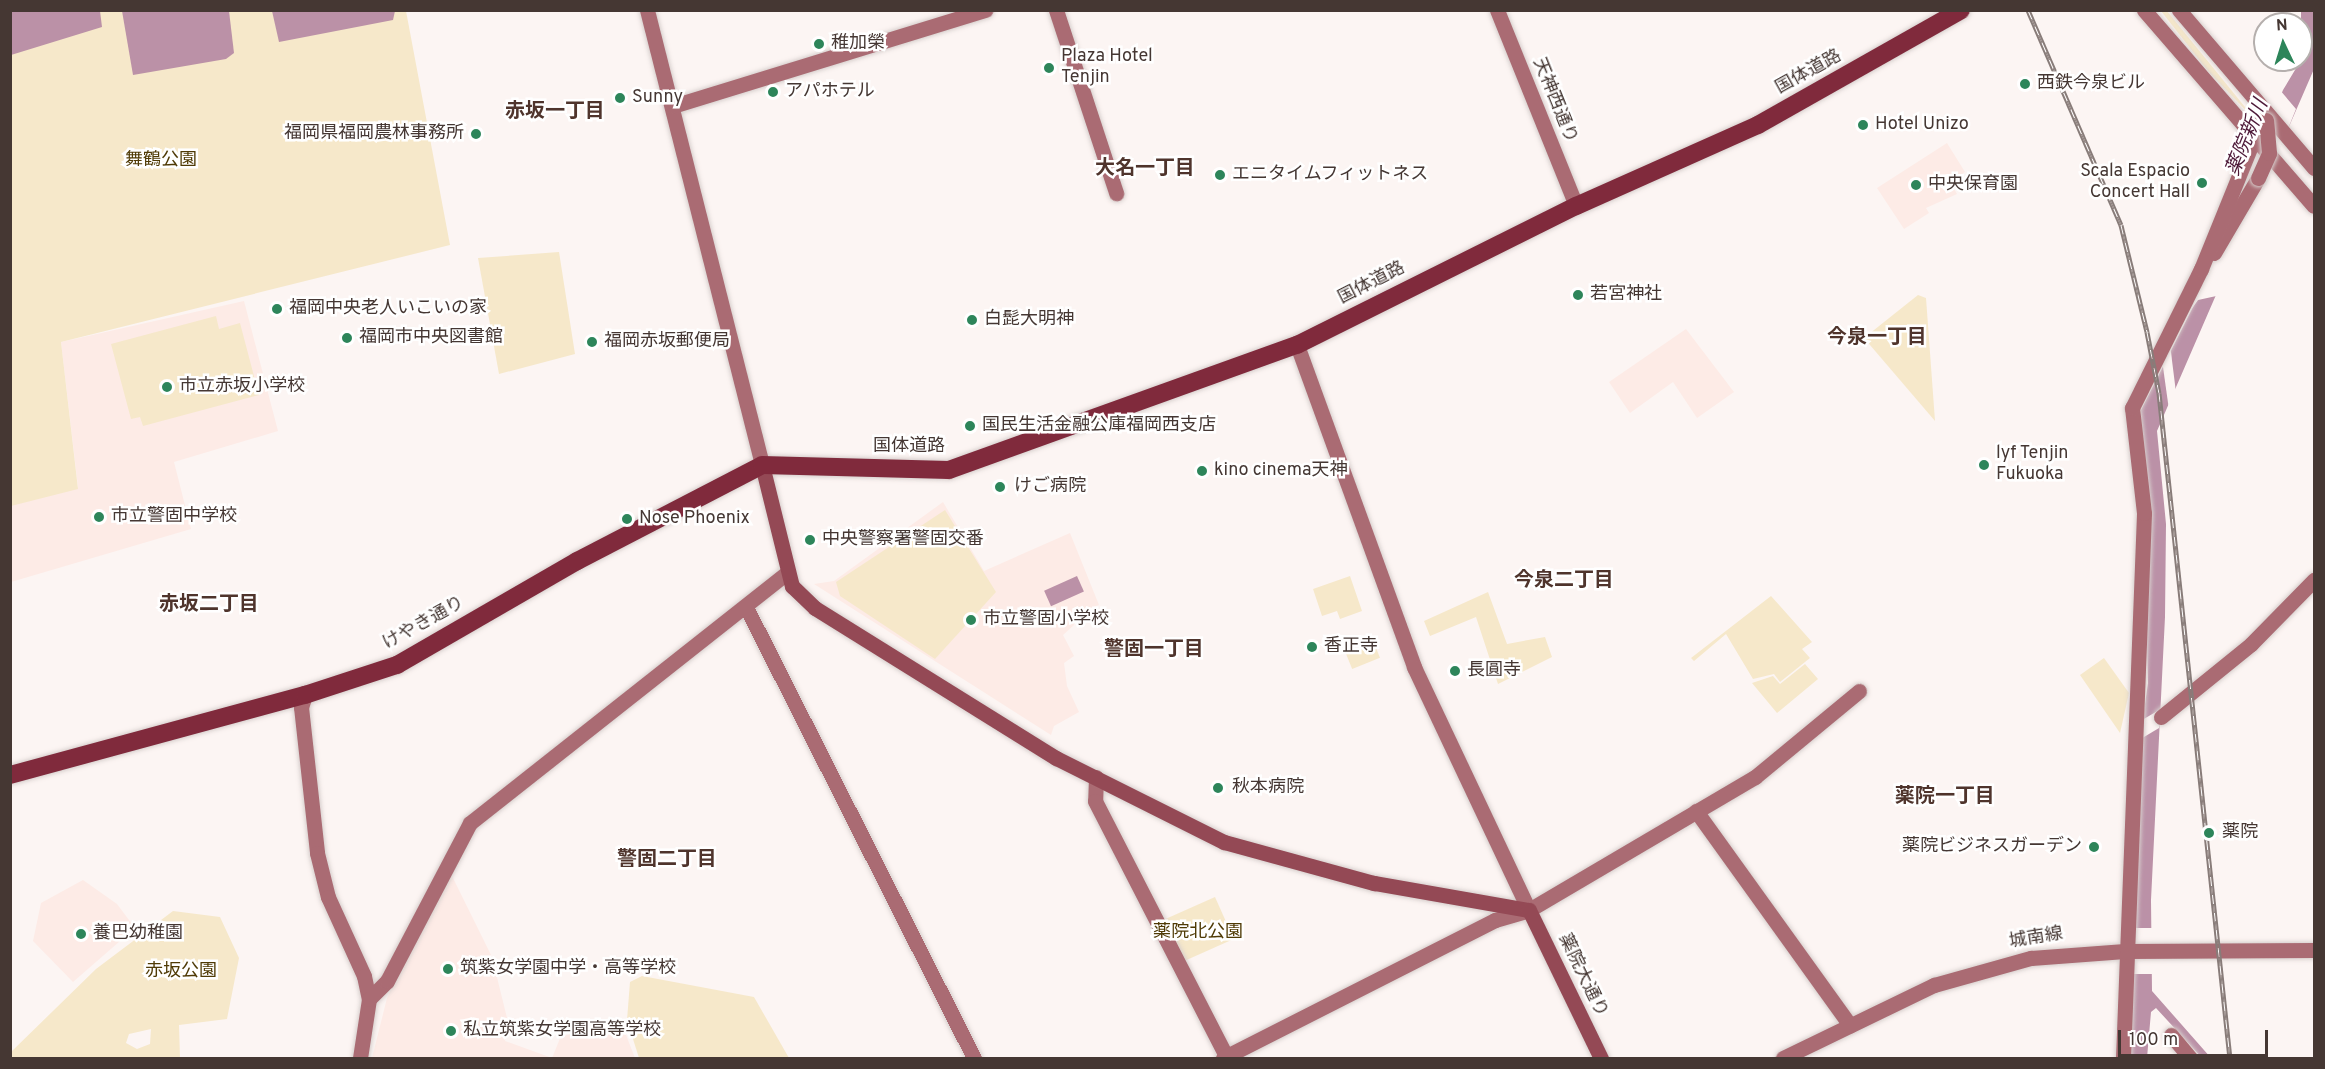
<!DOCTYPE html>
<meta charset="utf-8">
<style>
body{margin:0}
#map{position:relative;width:2325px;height:1069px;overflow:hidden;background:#fcf5f3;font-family:Overpass,"Noto Sans JP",sans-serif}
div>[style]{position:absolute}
.built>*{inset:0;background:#fdebe6}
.green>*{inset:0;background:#f6e8ca;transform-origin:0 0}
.water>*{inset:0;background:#bb91a7;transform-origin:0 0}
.pier>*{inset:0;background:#fcf5f3;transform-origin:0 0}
.roads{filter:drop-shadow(0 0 2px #d7cfcd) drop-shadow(0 0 2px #d7cfcd)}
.secondary>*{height:15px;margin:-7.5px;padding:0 7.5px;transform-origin:7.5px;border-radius:7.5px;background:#aa6b73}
.primary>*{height:15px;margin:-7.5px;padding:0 7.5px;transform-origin:7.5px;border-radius:7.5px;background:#944955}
.highway>*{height:18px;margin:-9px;padding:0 9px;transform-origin:9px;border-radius:9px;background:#802a3c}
.rail>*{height:5px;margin-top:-2.5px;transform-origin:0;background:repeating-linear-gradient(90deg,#fff 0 9px,#887c79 0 18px);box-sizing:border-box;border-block:2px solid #887c79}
.bridges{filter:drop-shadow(0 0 2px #d7cfcd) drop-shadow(0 0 2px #d7cfcd)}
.secondary-bridge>*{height:15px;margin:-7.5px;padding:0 7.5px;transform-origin:7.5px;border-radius:7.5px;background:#aa6b73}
.dots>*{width:16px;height:16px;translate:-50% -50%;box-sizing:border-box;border:3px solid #fff;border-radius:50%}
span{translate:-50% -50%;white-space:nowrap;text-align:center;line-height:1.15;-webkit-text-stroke:5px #fff;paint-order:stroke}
.poi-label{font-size:18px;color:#453733}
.left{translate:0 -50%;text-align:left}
.right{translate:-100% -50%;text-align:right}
.street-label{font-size:18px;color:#453733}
.park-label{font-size:18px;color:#4f3a05}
.neighbourhood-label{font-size:20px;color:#4f342c;font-weight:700}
.water-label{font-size:20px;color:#4d1938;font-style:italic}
.frame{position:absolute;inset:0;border:12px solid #453733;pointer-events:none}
.north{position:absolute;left:2253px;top:12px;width:60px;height:60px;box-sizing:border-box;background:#fff;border:2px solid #b5afad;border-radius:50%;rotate:356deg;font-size:16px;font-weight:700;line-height:24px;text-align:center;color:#453733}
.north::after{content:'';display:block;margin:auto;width:21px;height:27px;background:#2d855a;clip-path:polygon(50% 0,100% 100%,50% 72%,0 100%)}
.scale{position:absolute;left:2118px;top:1030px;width:150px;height:27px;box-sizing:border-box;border:3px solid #453733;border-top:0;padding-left:8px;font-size:18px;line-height:21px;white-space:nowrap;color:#453733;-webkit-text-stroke:4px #fff;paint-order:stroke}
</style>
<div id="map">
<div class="built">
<div style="clip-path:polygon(1947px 143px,1965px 172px,1950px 182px,1957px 194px,1926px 208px,1929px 213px,1904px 229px,1877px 188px)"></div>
<div style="clip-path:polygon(244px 301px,278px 431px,174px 462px,191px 529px,11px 582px,11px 505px,78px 487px,61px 342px)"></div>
<div style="clip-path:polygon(1686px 329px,1734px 392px,1697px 418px,1673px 382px,1630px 413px,1609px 382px)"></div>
<div style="clip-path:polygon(943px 502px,984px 571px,1070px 533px,1099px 605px,1071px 616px,1074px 625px,1063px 635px,1074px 656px,1064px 663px,1067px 686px,1079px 712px,1054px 726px,1051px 735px,814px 584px,834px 581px)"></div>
<div style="clip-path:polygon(447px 874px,451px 874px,492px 957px,508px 1022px,505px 1041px,552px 1058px,561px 1036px,608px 1028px,626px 1035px,635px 1058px,372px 1058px,387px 998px)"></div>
<div style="clip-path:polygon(83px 880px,117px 904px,135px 928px,73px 982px,33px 941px,41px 903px)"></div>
</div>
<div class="green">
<div style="clip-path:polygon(11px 11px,406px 11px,450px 245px,61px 342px,78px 489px,11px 506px)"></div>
<div style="clip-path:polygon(2161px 11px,2167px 11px,2258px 123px,2208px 71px)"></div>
<div style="clip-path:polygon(559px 252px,575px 354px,499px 374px,478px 258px)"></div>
<div style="clip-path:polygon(1918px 295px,1926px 298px,1935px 421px,1864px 338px)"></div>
<div style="clip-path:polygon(216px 316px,219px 329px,240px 323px,259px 395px,143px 426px,140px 417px,131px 419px,111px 344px)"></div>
<div style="clip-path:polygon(945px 510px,996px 592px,935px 659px,840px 596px,836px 582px)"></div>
<div style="clip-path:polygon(1350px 576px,1362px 611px,1340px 619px,1337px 611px,1322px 616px,1313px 589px)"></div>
<div style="clip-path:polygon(1488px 592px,1507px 644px,1545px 637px,1552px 657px,1498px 684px,1476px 617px,1430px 636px,1424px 621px)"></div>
<div style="clip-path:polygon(1771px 596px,1812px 642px,1802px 649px,1810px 658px,1780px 682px,1774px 674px,1753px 679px,1726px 634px,1694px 661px,1691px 658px)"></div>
<div style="left:1374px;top:643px;width:16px;height:30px;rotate:68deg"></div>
<div style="clip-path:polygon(2104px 658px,2129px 693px,2120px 733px,2080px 675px)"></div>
<div style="clip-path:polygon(1805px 664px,1818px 679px,1777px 713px,1752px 683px,1773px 676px,1780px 684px)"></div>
<div style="left:1215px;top:897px;width:46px;height:56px;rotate:66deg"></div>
<div style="clip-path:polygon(evenodd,173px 911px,220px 917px,239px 958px,227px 1019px,179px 1025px,180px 1058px,11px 1058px,11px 1052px,96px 969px,173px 911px,151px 1029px,150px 1044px,137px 1049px,126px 1043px,129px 1034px,151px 1029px)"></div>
<div style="clip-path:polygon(642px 976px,754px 997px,789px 1058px,639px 1058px,627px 1020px,630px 982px)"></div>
</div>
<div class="water">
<div style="clip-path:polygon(11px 10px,100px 11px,102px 27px,11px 55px)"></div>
<div style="clip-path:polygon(122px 11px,229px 11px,234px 53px,226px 59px,133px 75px)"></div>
<div style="clip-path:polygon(395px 11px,393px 20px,279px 42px,272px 11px)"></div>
<div style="clip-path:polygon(2301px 11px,2314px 11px,2314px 69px,2157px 431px,2166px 524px,2165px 617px,2151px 900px,2152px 991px,2211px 1058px,2202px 1058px,2156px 1008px,2151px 1012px,2147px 1058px,2129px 1058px,2140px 739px,2148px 683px,2141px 410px,2193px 307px,2283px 90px,2301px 60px)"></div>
<div style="left:1077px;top:576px;width:17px;height:36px;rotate:66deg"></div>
</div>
<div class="pier">
<div style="clip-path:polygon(2280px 90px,2296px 109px,2221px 295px,2198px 300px,2181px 324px)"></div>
<div style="clip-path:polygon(2170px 344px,2177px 401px,2170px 417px,2162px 360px)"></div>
<div style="clip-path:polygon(2161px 709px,2159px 728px,2139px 740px,2142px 720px)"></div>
<div style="left:2153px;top:928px;width:46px;height:22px;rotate:90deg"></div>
</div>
<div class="roads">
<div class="secondary">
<div style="left:647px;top:10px;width:469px;rotate:75.8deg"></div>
<div style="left:1056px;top:10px;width:193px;rotate:71.8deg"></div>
<div style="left:1497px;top:10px;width:211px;rotate:68deg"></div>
<div style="left:2144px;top:10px;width:259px;rotate:49.1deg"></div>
<div style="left:2179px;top:10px;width:208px;rotate:49.5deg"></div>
<div style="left:673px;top:106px;width:327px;rotate:-17.1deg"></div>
<div style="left:2214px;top:253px;width:87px;rotate:-59.6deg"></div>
<div style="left:1297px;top:345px;width:343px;rotate:70deg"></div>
<div style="left:1414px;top:667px;width:269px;rotate:64.7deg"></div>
<div style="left:746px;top:607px;width:505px;rotate:63.18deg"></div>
<div style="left:305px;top:695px;width:13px;rotate:108deg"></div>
<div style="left:301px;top:707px;width:147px;rotate:83.7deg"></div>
<div style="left:317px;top:853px;width:45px;rotate:76deg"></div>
<div style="left:328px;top:897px;width:87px;rotate:65.5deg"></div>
<div style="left:364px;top:976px;width:24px;rotate:78deg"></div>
<div style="left:2161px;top:717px;width:116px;rotate:-39deg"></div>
<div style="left:2251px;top:644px;width:90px;rotate:-45.5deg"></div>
<div style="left:1096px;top:777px;width:24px;rotate:92deg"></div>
<div style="left:1095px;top:801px;width:289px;rotate:62.8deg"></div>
<div style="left:1696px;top:811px;width:264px;rotate:54.3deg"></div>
<div style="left:2171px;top:1035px;width:30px;rotate:50deg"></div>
<div style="left:360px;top:1058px;width:60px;rotate:-81.3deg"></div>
<div style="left:369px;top:999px;width:25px;rotate:-45deg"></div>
<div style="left:387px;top:981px;width:178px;rotate:-62.3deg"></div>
<div style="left:470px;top:823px;width:405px;rotate:-38.3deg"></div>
<div style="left:1223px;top:1058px;width:305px;rotate:-26.9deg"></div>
<div style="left:1495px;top:920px;width:35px;rotate:-16deg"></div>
<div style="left:1529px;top:910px;width:262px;rotate:-30.5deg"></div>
<div style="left:1755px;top:777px;width:135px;rotate:-39.6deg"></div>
<div style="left:1783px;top:1058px;width:168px;rotate:-25.8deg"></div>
<div style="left:1934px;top:985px;width:101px;rotate:-15.6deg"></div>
<div style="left:2031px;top:958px;width:94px;rotate:-4.3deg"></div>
<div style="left:2125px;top:951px;width:189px;rotate:-0.3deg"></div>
<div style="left:2123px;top:1058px;width:545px;rotate:-87.79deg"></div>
<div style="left:2144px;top:513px;width:106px;rotate:-96.5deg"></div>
<div style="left:2132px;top:408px;width:155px;rotate:-63.6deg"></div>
<div style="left:2201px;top:269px;width:170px;rotate:-67.9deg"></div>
</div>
<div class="primary">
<div style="left:762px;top:465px;width:125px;rotate:76.1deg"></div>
<div style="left:792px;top:586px;width:32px;rotate:44deg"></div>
<div style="left:815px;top:608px;width:284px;rotate:31.9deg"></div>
<div style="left:1056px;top:758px;width:188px;rotate:26.6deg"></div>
<div style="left:1224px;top:842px;width:156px;rotate:15.3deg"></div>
<div style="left:1374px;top:883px;width:157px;rotate:9.9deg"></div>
<div style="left:1529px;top:910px;width:165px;rotate:64.1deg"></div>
</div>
<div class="highway">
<div style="left:10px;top:775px;width:306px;rotate:-15.2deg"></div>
<div style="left:305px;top:695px;width:97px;rotate:-18.1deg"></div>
<div style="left:397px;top:665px;width:208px;rotate:-30deg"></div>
<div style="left:577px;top:561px;width:208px;rotate:-27.4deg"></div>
<div style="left:762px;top:465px;width:187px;rotate:1.5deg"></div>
<div style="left:949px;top:470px;width:370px;rotate:-19.8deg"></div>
<div style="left:1297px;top:345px;width:312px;rotate:-26.5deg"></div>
<div style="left:1576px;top:206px;width:199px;rotate:-24deg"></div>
<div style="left:1758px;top:125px;width:233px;rotate:-29.5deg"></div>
</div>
</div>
<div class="rail">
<div style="left:2028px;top:10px;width:234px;rotate:66.6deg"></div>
<div style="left:2121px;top:225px;width:110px;rotate:76.3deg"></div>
<div style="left:2147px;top:332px;width:62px;rotate:78.9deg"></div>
<div style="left:2159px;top:393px;width:669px;rotate:83.91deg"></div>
</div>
<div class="bridges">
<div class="secondary-bridge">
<div style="left:2258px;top:178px;width:27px;rotate:-66deg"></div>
<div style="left:2269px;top:153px;width:33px;rotate:-95deg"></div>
</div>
</div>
<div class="dots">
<div style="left:819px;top:44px;background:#2d855a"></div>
<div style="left:1049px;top:68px;background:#2d855a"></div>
<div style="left:2025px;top:84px;background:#2d855a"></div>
<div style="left:773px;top:92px;background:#2d855a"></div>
<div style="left:620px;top:98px;background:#2d855a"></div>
<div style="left:1863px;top:125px;background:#2d855a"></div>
<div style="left:476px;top:134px;background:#2d855a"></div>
<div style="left:1220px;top:175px;background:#2d855a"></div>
<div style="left:2202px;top:183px;background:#2d855a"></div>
<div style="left:1916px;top:185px;background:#2d855a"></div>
<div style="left:1578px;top:295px;background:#2d855a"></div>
<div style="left:277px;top:309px;background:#2d855a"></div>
<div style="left:972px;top:320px;background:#2d855a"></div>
<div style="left:347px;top:338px;background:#2d855a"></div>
<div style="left:592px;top:342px;background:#2d855a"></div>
<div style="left:167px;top:387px;background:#2d855a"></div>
<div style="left:970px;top:426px;background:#2d855a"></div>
<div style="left:1984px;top:465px;background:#2d855a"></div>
<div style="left:1202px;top:471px;background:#2d855a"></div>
<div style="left:1000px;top:487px;background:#2d855a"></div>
<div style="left:99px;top:517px;background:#2d855a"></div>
<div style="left:627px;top:519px;background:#2d855a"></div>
<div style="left:810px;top:540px;background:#2d855a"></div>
<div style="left:971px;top:620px;background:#2d855a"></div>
<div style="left:1312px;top:647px;background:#2d855a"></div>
<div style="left:1455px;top:671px;background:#2d855a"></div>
<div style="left:1218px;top:788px;background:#2d855a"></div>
<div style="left:2209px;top:833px;background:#2d855a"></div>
<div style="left:2094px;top:847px;background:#2d855a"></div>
<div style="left:81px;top:934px;background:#2d855a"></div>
<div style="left:448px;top:969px;background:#2d855a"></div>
<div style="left:451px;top:1031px;background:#2d855a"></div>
</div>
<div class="poi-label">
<span class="left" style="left:831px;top:44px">稚加榮</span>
<span class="left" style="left:1061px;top:68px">Plaza Hotel<br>Tenjin</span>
<span class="left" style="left:2037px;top:84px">西鉄今泉ビル</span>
<span class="left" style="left:785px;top:92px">アパホテル</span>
<span class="left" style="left:632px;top:98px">Sunny</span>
<span class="left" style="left:1875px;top:125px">Hotel Unizo</span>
<span class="right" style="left:464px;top:134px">福岡県福岡農林事務所</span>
<span class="right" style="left:2190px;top:183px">Scala Espacio<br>Concert Hall</span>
<span class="left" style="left:1232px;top:175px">エニタイムフィットネス</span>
<span class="left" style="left:1928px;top:185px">中央保育園</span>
<span class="left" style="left:1590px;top:295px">若宮神社</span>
<span class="left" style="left:289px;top:309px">福岡中央老人いこいの家</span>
<span class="left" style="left:984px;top:320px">白髭大明神</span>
<span class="left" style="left:359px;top:338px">福岡市中央図書館</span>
<span class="left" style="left:604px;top:342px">福岡赤坂郵便局</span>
<span class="left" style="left:179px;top:387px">市立赤坂小学校</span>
<span class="left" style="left:982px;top:426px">国民生活金融公庫福岡西支店</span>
<span class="left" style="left:1996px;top:465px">lyf Tenjin<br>Fukuoka</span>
<span class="left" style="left:1214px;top:471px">kino cinema天神</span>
<span class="left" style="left:1014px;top:487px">けご病院</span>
<span class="left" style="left:111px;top:517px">市立警固中学校</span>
<span class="left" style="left:639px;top:519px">Nose Phoenix</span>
<span class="left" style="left:822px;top:540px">中央警察署警固交番</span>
<span class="left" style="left:983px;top:620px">市立警固小学校</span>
<span class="left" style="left:1324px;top:647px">香正寺</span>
<span class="left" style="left:1467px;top:671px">長圓寺</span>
<span class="left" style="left:1232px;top:788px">秋本病院</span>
<span class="left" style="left:2222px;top:833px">薬院</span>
<span class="right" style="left:2082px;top:847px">薬院ビジネスガーデン</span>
<span class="left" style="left:93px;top:934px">養巴幼稚園</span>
<span class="left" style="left:460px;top:969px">筑紫女学園中学・高等学校</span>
<span class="left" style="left:463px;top:1031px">私立筑紫女学園高等学校</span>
</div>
<div class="street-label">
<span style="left:1809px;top:73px;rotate:-29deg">国体道路</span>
<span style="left:1554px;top:101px;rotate:68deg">天神西通り</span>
<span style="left:1372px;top:284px;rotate:-27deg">国体道路</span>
<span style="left:909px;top:447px">国体道路</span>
<span style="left:424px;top:624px;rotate:-29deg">けやき通り</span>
<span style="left:2036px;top:939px;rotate:-9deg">城南線</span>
<span style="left:1582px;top:976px;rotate:64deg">薬院大通り</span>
</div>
<div class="park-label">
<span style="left:161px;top:161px">舞鶴公園</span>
<span style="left:1198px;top:933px">薬院北公園</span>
<span style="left:181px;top:972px">赤坂公園</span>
</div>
<div class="neighbourhood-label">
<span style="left:555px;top:112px">赤坂一丁目</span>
<span style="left:1145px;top:169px">大名一丁目</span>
<span style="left:1877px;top:338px">今泉一丁目</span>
<span style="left:1564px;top:581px">今泉二丁目</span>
<span style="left:209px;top:605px">赤坂二丁目</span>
<span style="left:1154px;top:650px">警固一丁目</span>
<span style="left:1945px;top:797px">薬院一丁目</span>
<span style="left:667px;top:860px">警固二丁目</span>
</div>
<div class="water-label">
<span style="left:2248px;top:138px;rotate:-68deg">薬院新川</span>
</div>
<div class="frame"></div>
<div class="north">N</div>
<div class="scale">100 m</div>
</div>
